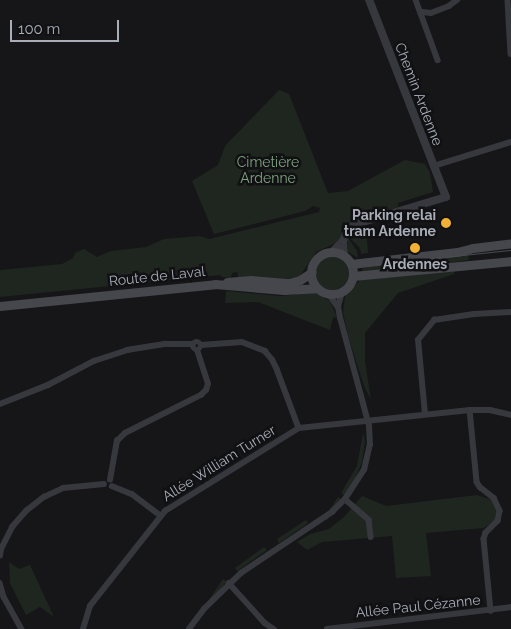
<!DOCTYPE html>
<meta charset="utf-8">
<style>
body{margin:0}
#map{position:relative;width:511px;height:629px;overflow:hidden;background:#161618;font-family:Raleway,sans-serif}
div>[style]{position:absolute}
.green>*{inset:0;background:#1e261f;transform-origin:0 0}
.round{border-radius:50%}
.minor>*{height:5.5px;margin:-2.75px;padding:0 2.75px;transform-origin:2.75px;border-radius:2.75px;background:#37383d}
.minor>.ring{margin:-2.75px;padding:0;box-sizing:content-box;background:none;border:5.5px solid #37383d;border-radius:50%}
.tertiary>*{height:8px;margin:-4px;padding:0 4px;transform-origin:4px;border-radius:4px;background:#37383d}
.secondary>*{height:9px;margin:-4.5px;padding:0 4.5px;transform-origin:4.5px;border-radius:4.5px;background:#45474d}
.secondary>.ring{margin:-4.5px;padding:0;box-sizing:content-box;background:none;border:9px solid #45474d;border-radius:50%}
.tram>*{height:1px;margin:-0.5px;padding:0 0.5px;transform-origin:0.5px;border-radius:0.5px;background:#4a4c52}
.dots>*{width:14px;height:14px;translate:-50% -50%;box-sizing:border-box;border:2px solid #111113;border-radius:50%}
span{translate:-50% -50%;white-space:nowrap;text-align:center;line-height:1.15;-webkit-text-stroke:5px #111113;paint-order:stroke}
.street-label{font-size:14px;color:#a8adb8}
.park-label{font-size:14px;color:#7fa381}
.poi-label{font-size:14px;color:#a8adb8;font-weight:700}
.right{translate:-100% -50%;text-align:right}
.scale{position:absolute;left:10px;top:20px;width:109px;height:22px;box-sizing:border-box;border:2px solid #a8adb8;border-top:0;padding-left:6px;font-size:15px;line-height:18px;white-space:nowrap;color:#a8adb8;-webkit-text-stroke:4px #111113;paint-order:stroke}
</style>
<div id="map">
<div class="green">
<div style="clip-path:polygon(279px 90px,289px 94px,328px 193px,348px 191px,405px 160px,425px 164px,430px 173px,433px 192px,398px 203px,398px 207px,350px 222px,345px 227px,338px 242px,316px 252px,300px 276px,288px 279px,238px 277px,237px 272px,232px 273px,231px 278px,221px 277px,221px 275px,0 297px,0 270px,62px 264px,73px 258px,75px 253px,84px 249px,97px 257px,111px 251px,146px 247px,164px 239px,200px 236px,209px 239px,319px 212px,320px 208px,313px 206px,305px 211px,214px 234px,192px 181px,218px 165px,225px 146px)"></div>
<div style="clip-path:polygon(366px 227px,368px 253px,361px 254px,360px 248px,351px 239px,354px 232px)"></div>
<div style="clip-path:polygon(348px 238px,357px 251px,358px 258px,348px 252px)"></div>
<div style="left:468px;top:253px;width:7px;height:107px;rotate:82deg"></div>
<div class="round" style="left:315px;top:256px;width:34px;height:34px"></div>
<div style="clip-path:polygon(454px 270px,454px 274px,398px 293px,365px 333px,365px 361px,371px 400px,364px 386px,349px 339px,343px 313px,345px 296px,360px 280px)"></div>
<div style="clip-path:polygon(226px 291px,281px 296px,314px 292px,330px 301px,337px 317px,333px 318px,330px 330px,258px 302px,225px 303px)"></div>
<div style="clip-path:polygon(363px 433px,365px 441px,362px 462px,353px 484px,344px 495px,341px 493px,357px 466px)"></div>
<div style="clip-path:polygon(477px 495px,492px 500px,497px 510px,495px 520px,484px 528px,426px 533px,431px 576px,396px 578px,392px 536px,322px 542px,307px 550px,297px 542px,310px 534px,329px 529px,344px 517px,362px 496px,386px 506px)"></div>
<div style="left:338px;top:497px;width:4px;height:26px;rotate:34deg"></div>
<div style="clip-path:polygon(306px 520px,308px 523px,279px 543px,277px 539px)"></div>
<div style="clip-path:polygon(264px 547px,267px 550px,237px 571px,235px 568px)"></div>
<div style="clip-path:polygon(9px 562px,19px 569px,30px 565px,54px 617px,40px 607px,26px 615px,10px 583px)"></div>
<div style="left:223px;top:579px;width:4px;height:31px;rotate:34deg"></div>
</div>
<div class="minor">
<div style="left:416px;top:0;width:64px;rotate:69.9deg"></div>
<div style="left:508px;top:0;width:54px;rotate:86.8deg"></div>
<div style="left:422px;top:12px;width:9px;rotate:6deg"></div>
<div style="left:431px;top:13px;width:19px;rotate:-21deg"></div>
<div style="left:449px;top:6px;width:10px;rotate:-37deg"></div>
<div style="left:434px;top:166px;width:81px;rotate:-17.3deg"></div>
<div style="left:329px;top:294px;width:16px;rotate:55deg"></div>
<div class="ring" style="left:192.5px;top:341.5px;width:3.5px;height:3.5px"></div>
<div style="left:201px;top:345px;width:41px;rotate:-4.2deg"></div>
<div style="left:242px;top:342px;width:25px;rotate:21deg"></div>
<div style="left:265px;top:351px;width:11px;rotate:49deg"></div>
<div style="left:272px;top:359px;width:11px;rotate:63deg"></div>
<div style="left:277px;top:369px;width:63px;rotate:69.6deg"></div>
<div style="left:0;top:404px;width:52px;rotate:-21.6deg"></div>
<div style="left:48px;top:385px;width:52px;rotate:-27.6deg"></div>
<div style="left:94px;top:361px;width:35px;rotate:-18deg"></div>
<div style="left:127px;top:350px;width:39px;rotate:-9deg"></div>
<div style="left:166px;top:344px;width:27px"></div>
<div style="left:470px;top:410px;width:72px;rotate:84.4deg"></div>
<div style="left:477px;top:482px;width:6px;rotate:59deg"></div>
<div style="left:480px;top:487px;width:18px;rotate:38deg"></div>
<div style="left:494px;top:498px;width:14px;rotate:65deg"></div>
<div style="left:500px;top:511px;width:10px;rotate:101deg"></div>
<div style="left:498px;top:521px;width:17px;rotate:135deg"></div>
<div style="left:486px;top:533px;width:6px;rotate:108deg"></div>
<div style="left:484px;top:539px;width:72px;rotate:84.4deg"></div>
<div style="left:425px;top:414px;width:74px;rotate:-95.4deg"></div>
<div style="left:418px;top:340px;width:26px;rotate:-51deg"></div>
<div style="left:434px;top:320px;width:40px;rotate:-8.5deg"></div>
<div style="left:474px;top:314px;width:37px;rotate:-3deg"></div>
<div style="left:110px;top:480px;width:40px;rotate:-80deg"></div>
<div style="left:117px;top:441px;width:11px;rotate:-45deg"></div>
<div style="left:125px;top:433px;width:85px;rotate:-26.6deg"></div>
<div style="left:201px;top:395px;width:7px;rotate:-45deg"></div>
<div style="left:206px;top:390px;width:6px;rotate:-72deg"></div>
<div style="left:208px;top:384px;width:35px;rotate:-108deg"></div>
<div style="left:112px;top:486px;width:22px;rotate:22deg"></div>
<div style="left:132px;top:494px;width:36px;rotate:37deg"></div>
<div style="left:345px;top:499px;width:32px;rotate:41deg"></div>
<div style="left:369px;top:520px;width:17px;rotate:83deg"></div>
<div style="left:0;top:556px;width:7px;rotate:-82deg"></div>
<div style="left:1px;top:549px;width:25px;rotate:-63deg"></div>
<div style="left:12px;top:527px;width:21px;rotate:-49deg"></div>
<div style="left:26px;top:511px;width:23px;rotate:-38deg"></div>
<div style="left:44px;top:497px;width:21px;rotate:-25deg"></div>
<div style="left:63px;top:488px;width:41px;rotate:-5.6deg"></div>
<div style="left:0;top:583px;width:15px;rotate:74deg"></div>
<div style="left:4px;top:597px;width:37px;rotate:61deg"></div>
<div style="left:229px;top:583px;width:54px;rotate:48deg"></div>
<div style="left:265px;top:623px;width:11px;rotate:34deg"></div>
<div style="left:83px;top:629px;width:24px;rotate:-73deg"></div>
<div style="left:90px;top:606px;width:121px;rotate:-51.7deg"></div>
<div style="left:165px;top:511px;width:158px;rotate:-31.8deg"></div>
<div style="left:299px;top:428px;width:172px;rotate:-6deg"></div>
<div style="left:470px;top:410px;width:20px"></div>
<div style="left:490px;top:410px;width:22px;rotate:13deg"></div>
<div style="left:189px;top:629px;width:25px;rotate:-53deg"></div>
<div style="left:204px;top:609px;width:52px;rotate:-44.2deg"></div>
<div style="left:241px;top:573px;width:110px;rotate:-33.8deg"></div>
<div style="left:332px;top:512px;width:18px;rotate:-45deg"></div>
<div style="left:345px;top:499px;width:35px;rotate:-57deg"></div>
<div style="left:364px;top:470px;width:26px;rotate:-77deg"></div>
<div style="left:370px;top:445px;width:19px;rotate:-93deg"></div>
<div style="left:369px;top:426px;width:112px;rotate:-105deg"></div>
<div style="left:340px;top:318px;width:11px;rotate:-100deg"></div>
<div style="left:338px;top:307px;width:16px;rotate:-75deg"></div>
<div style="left:327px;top:629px;width:185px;rotate:-6.8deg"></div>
</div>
<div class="tertiary">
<div style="left:331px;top:253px;width:17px;rotate:-45deg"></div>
<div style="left:344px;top:256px;width:15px;rotate:-94deg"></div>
<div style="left:343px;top:241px;width:12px;rotate:-66deg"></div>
<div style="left:348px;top:230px;width:7px;rotate:-45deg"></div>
<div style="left:353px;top:225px;width:97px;rotate:-16.8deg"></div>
<div style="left:446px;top:197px;width:212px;rotate:-111.3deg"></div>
</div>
<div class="secondary">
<div class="ring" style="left:311px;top:252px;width:33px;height:33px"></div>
<div style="left:351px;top:264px;width:107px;rotate:-6.5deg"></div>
<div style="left:457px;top:252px;width:16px;rotate:-14deg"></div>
<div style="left:473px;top:248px;width:38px;rotate:-7deg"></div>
<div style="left:353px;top:276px;width:159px;rotate:-5.4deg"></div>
<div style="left:227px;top:282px;width:24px;rotate:-5deg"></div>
<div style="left:251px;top:280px;width:38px;rotate:5deg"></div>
<div style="left:289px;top:283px;width:11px;rotate:-15deg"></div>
<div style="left:300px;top:280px;width:14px;rotate:-34deg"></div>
<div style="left:0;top:306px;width:216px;rotate:-5.8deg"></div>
<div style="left:215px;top:284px;width:69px;rotate:5deg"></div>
<div style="left:284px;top:290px;width:33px;rotate:-3deg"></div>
</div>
<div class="tram">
<div style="left:377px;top:264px;width:135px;rotate:-6deg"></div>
</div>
<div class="dots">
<div style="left:446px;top:223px;background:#f2b134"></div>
<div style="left:415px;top:248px;background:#f2b134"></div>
</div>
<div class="street-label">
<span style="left:419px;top:94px;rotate:69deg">Chemin Ardenne</span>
<span style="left:157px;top:276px;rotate:-6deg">Route de Laval</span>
<span style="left:219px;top:463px;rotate:-32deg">Allée William Turner</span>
<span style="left:418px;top:606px;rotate:-6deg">Allée Paul Cézanne</span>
</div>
<div class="park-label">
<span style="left:268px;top:170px">Cimetière<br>Ardenne</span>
</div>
<div class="poi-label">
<span class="right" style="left:436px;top:223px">Parking relai<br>tram Ardenne</span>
<span style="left:415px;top:264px">Ardennes</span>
</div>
<div class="scale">100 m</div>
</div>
